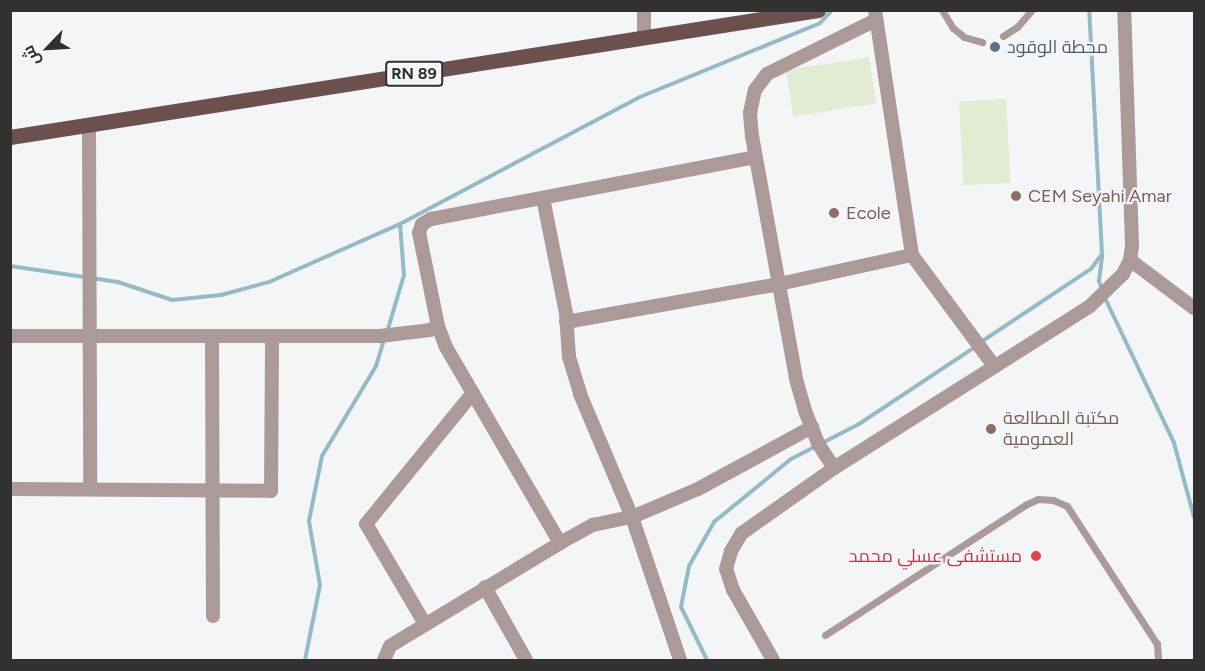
<!DOCTYPE html>
<meta charset="utf-8">
<style>
body{margin:0}
#map{position:relative;width:1205px;height:671px;overflow:hidden;background:#f4f5f7;font-family:Figtree,Cairo,sans-serif}
div>[style]{position:absolute}
.green>*{inset:0;background:#e1ecd3;transform-origin:0 0}
.stream>*{height:4px;margin:-2px;padding:0 2px;transform-origin:2px;border-radius:2px;background:#95bac7}
.lane>*{height:7px;margin:-3.5px;padding:0 3.5px;transform-origin:3.5px;border-radius:3.5px;background:#ab9a98}
.street>*{height:14px;margin:-7px;padding:0 7px;transform-origin:7px;border-radius:7px;background:#ab9a98}
.primary>*{height:15px;margin:-7.5px;padding:0 7.5px;transform-origin:7.5px;border-radius:7.5px;background:#6c504d}
.dots>*{width:16px;height:16px;translate:-50% -50%;box-sizing:border-box;border:3px solid #f4f5f7;border-radius:50%}
span{translate:-50% -50%;white-space:nowrap;text-align:center;line-height:1.15;-webkit-text-stroke:4.5px #f4f5f7;paint-order:stroke}
.shield-label span{padding:2px 4px;background:#f4f5f7;border:2px solid;border-radius:4px;-webkit-text-stroke-width:0}
.shield-label{font-size:16px;color:#313132;font-weight:700}
.service-label{font-size:18px;color:#4e5e75}
.left{translate:0 -50%;text-align:left}
.education-label{font-size:18px;color:#785e54}
.health-label{font-size:18px;color:#be3a42}
.right{translate:-100% -50%;text-align:right}
.frame{position:absolute;inset:0;border:12px solid #313132;pointer-events:none}
.north{position:absolute;left:18px;top:18px;width:60px;height:60px;-webkit-text-stroke:4px #f4f5f7;paint-order:stroke;rotate:245deg;font-size:16px;font-weight:700;line-height:24px;text-align:center;color:#313132}
.north::after{content:'';display:block;margin:auto;width:21px;height:27px;background:#313132;clip-path:polygon(50% 0,100% 100%,50% 72%,0 100%)}
</style>
<div id="map">
<div class="green">
<div style="left:869px;top:57px;width:47px;height:84px;rotate:81deg"></div>
<div style="left:1006px;top:99px;width:84px;height:47px;rotate:87deg"></div>
</div>
<div class="stream">
<div style="left:10px;top:266px;width:109px;rotate:8.4deg"></div>
<div style="left:118px;top:282px;width:57px;rotate:18.4deg"></div>
<div style="left:172px;top:300px;width:49px;rotate:-5.8deg"></div>
<div style="left:221px;top:295px;width:50px;rotate:-15.2deg"></div>
<div style="left:269px;top:282px;width:143px;rotate:-23.9deg"></div>
<div style="left:400px;top:224px;width:272px;rotate:-27.9deg"></div>
<div style="left:640px;top:97px;width:195px;rotate:-22.3deg"></div>
<div style="left:820px;top:23px;width:18px;rotate:-47deg"></div>
<div style="left:1102px;top:289px;width:9px;rotate:-111deg"></div>
<div style="left:1099px;top:281px;width:26px;rotate:-83deg"></div>
<div style="left:1104px;top:296px;width:163px;rotate:64.5deg"></div>
<div style="left:1174px;top:443px;width:77px;rotate:74.9deg"></div>
<div style="left:387px;top:332px;width:59px;rotate:-73.4deg"></div>
<div style="left:404px;top:275px;width:51px;rotate:-94.5deg"></div>
<div style="left:981px;top:342px;width:132px;rotate:-33.6deg"></div>
<div style="left:1091px;top:269px;width:19px;rotate:-54deg"></div>
<div style="left:1102px;top:254px;width:244px;rotate:-93deg"></div>
<div style="left:305px;top:660px;width:76px;rotate:-78.7deg"></div>
<div style="left:320px;top:585px;width:65px;rotate:-99.8deg"></div>
<div style="left:309px;top:521px;width:66px;rotate:-78.7deg"></div>
<div style="left:322px;top:456px;width:105px;rotate:-59deg"></div>
<div style="left:376px;top:366px;width:28px;rotate:-73deg"></div>
<div style="left:707px;top:660px;width:59px;rotate:-116.1deg"></div>
<div style="left:681px;top:607px;width:42px;rotate:-79deg"></div>
<div style="left:689px;top:566px;width:51px;rotate:-60.4deg"></div>
<div style="left:714px;top:522px;width:99px;rotate:-39.3deg"></div>
<div style="left:791px;top:459px;width:76px;rotate:-27.2deg"></div>
<div style="left:859px;top:424px;width:139px;rotate:-33.6deg"></div>
</div>
<div class="lane">
<div style="left:942px;top:10px;width:21px;rotate:59deg"></div>
<div style="left:953px;top:28px;width:14px;rotate:39deg"></div>
<div style="left:964px;top:37px;width:19px;rotate:16deg"></div>
<div style="left:1003px;top:36px;width:17px;rotate:-33deg"></div>
<div style="left:1017px;top:27px;width:23px;rotate:-49deg"></div>
<div style="left:825px;top:635px;width:239px;rotate:-33deg"></div>
<div style="left:1025px;top:505px;width:14px;rotate:-25deg"></div>
<div style="left:1038px;top:499px;width:15px;rotate:4deg"></div>
<div style="left:1053px;top:500px;width:15px;rotate:23deg"></div>
<div style="left:1067px;top:506px;width:165px;rotate:56.9deg"></div>
<div style="left:1157px;top:644px;width:16px;rotate:86deg"></div>
</div>
<div class="street">
<div style="left:644px;top:10px;width:28px;rotate:90deg"></div>
<div style="left:875px;top:10px;width:248px;rotate:81.4deg"></div>
<div style="left:912px;top:255px;width:139px;rotate:53.5deg"></div>
<div style="left:89px;top:126px;width:363px;rotate:89.8deg"></div>
<div style="left:543px;top:198px;width:117px;rotate:78.7deg"></div>
<div style="left:566px;top:313px;width:44px;rotate:86.1deg"></div>
<div style="left:569px;top:357px;width:39px;rotate:73deg"></div>
<div style="left:580px;top:394px;width:134px;rotate:67.1deg"></div>
<div style="left:632px;top:517px;width:151px;rotate:71.4deg"></div>
<div style="left:1130px;top:260px;width:80px;rotate:36.9deg"></div>
<div style="left:566px;top:322px;width:216px;rotate:-10.1deg"></div>
<div style="left:779px;top:284px;width:136px;rotate:-12.3deg"></div>
<div style="left:10px;top:336px;width:370px"></div>
<div style="left:380px;top:336px;width:50px;rotate:-6.8deg"></div>
<div style="left:430px;top:330px;width:9px;rotate:-27deg"></div>
<div style="left:212px;top:336px;width:280px;rotate:89.8deg"></div>
<div style="left:834px;top:468px;width:30px;rotate:-123deg"></div>
<div style="left:818px;top:443px;width:31px;rotate:-112deg"></div>
<div style="left:806px;top:414px;width:37px;rotate:-106deg"></div>
<div style="left:796px;top:378px;width:245px;rotate:-100.3deg"></div>
<div style="left:752px;top:137px;width:24px;rotate:-95deg"></div>
<div style="left:750px;top:113px;width:24px;rotate:-78deg"></div>
<div style="left:755px;top:90px;width:20px;rotate:-53deg"></div>
<div style="left:767px;top:74px;width:122px;rotate:-26.4deg"></div>
<div style="left:10px;top:489px;width:261px;rotate:0.4deg"></div>
<div style="left:271px;top:491px;width:155px;rotate:-89.6deg"></div>
<div style="left:560px;top:543px;width:227px;rotate:-120.2deg"></div>
<div style="left:446px;top:347px;width:22px;rotate:-111deg"></div>
<div style="left:438px;top:326px;width:95px;rotate:-101.5deg"></div>
<div style="left:419px;top:233px;width:9px;rotate:-72deg"></div>
<div style="left:422px;top:224px;width:10px;rotate:-29deg"></div>
<div style="left:431px;top:219px;width:330px;rotate:-10.8deg"></div>
<div style="left:485px;top:587px;width:84px;rotate:60.7deg"></div>
<div style="left:425px;top:624px;width:116px;rotate:-120.5deg"></div>
<div style="left:366px;top:524px;width:169px;rotate:-50.8deg"></div>
<div style="left:384px;top:660px;width:15px;rotate:-67deg"></div>
<div style="left:390px;top:646px;width:199px;rotate:-31.2deg"></div>
<div style="left:560px;top:543px;width:38px;rotate:-29deg"></div>
<div style="left:593px;top:525px;width:40px;rotate:-12deg"></div>
<div style="left:632px;top:517px;width:72px;rotate:-23deg"></div>
<div style="left:698px;top:489px;width:130px;rotate:-28.5deg"></div>
<div style="left:773px;top:660px;width:81px;rotate:-119.7deg"></div>
<div style="left:733px;top:590px;width:22px;rotate:-108deg"></div>
<div style="left:726px;top:569px;width:19px;rotate:-74deg"></div>
<div style="left:731px;top:551px;width:21px;rotate:-59deg"></div>
<div style="left:742px;top:533px;width:113px;rotate:-35.2deg"></div>
<div style="left:834px;top:468px;width:303px;rotate:-32.3deg"></div>
<div style="left:1090px;top:306px;width:46px;rotate:-44.1deg"></div>
<div style="left:1123px;top:274px;width:16px;rotate:-63deg"></div>
<div style="left:1130px;top:260px;width:15px;rotate:-82deg"></div>
<div style="left:1132px;top:245px;width:235px;rotate:-91.9deg"></div>
</div>
<div class="primary">
<div style="left:10px;top:137px;width:818px;rotate:-8.93deg"></div>
</div>
<div class="dots">
<div style="left:995px;top:47px;background:#5c6f8a"></div>
<div style="left:1016px;top:196px;background:#8d6e63"></div>
<div style="left:834px;top:213px;background:#8d6e63"></div>
<div style="left:991px;top:429px;background:#8d6e63"></div>
<div style="left:1036px;top:556px;background:#e0444e"></div>
</div>
<div class="shield-label">
<span style="left:414px;top:74px">RN 89</span>
</div>
<div class="service-label">
<span class="left" style="left:1007px;top:47px">محطة الوقود</span>
</div>
<div class="education-label">
<span class="left" style="left:1028px;top:196px">CEM Seyahi Amar</span>
<span class="left" style="left:846px;top:213px">Ecole</span>
<span class="left" style="left:1003px;top:429px">مكتبة المطالعة<br>العمومية</span>
</div>
<div class="health-label">
<span class="right" style="left:1022px;top:556px">مستشفى عسلي محمد</span>
</div>
<div class="frame"></div>
<div class="north">ش</div>
</div>
